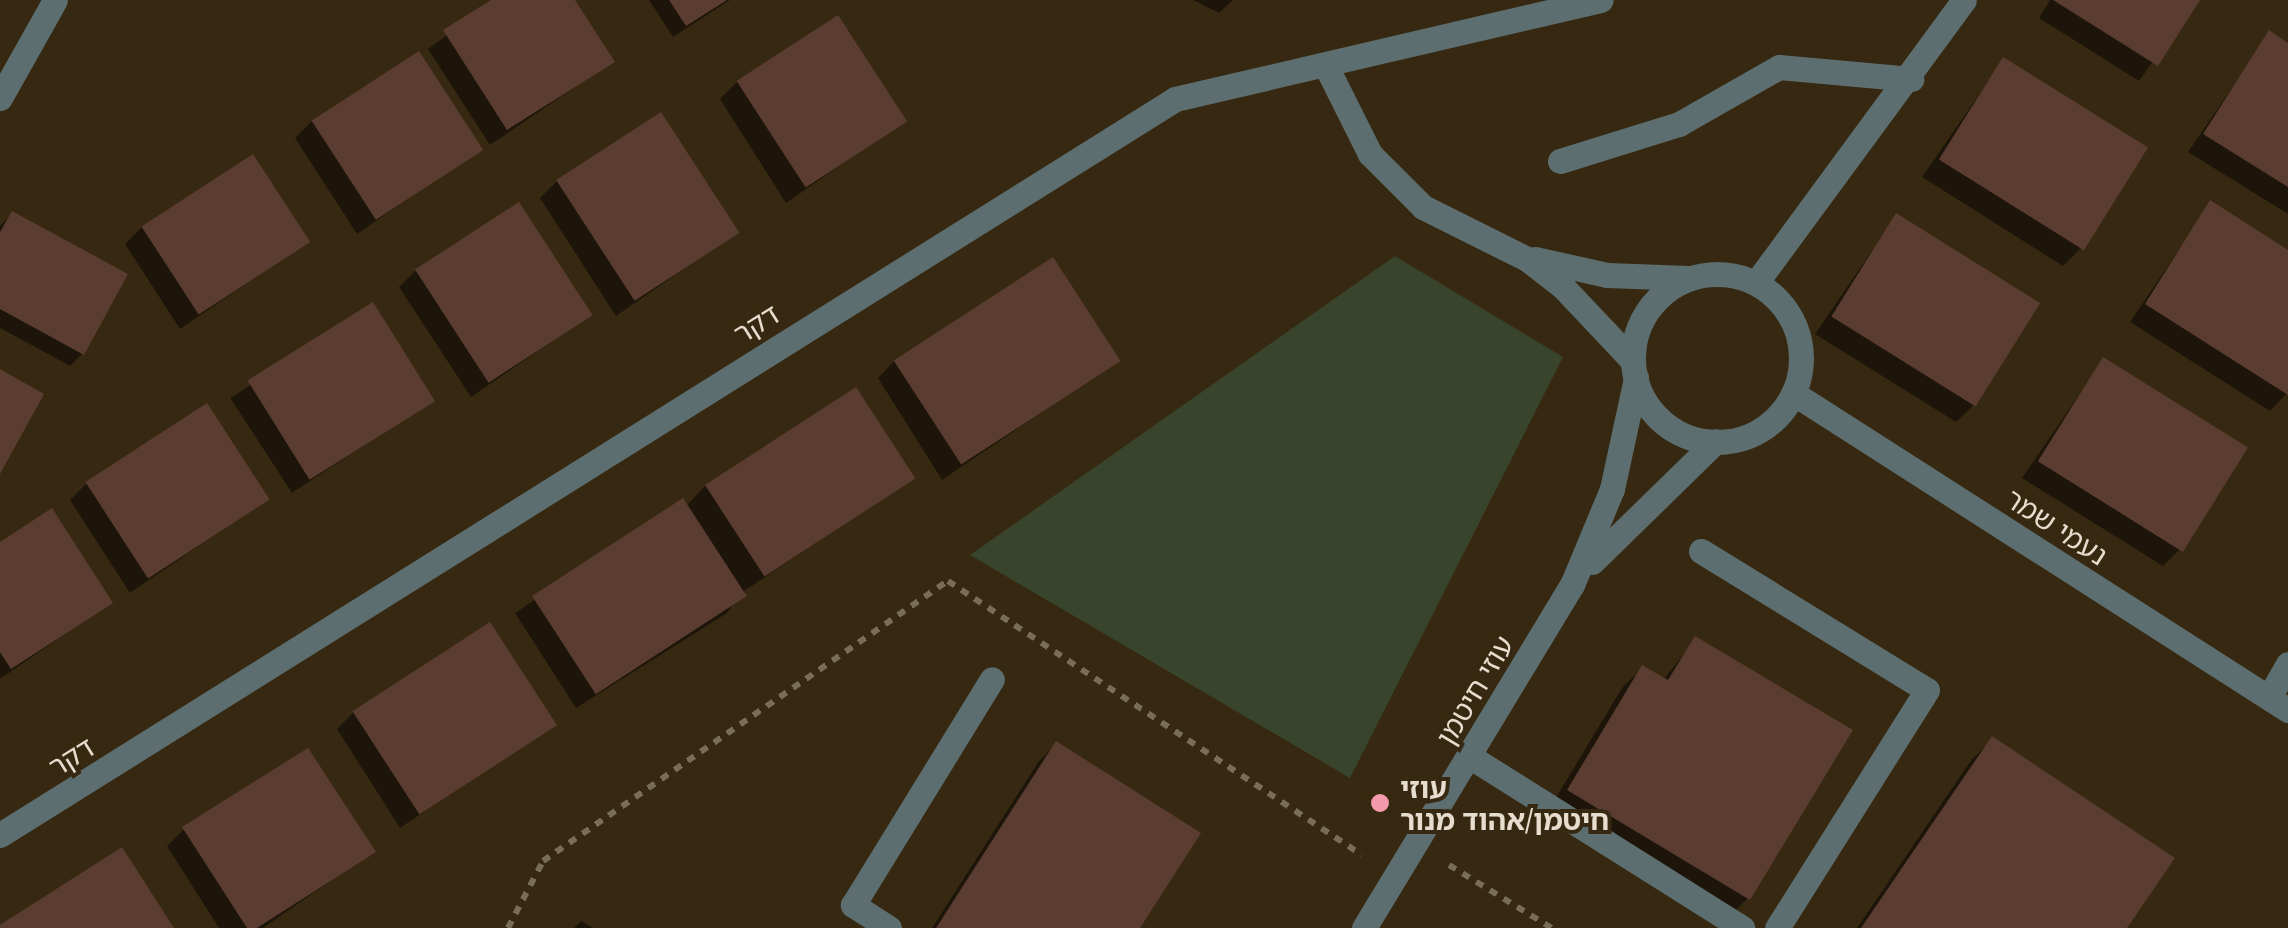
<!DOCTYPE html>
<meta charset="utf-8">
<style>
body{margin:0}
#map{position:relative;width:2288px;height:928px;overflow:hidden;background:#372911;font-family:"Noto Serif","Noto Sans Hebrew",serif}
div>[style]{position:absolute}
.green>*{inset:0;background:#38442c}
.shadow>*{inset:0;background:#0007;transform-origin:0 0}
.building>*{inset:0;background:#5b3c31;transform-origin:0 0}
.path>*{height:6px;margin-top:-3px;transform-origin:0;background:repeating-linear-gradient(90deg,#796d58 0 8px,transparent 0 16px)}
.minor>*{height:25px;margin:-12.5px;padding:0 12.5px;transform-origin:12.5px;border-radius:12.5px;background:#5c6e6f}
.minor>.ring{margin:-12.5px;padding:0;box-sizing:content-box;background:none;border:25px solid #5c6e6f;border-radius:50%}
.dots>*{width:28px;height:28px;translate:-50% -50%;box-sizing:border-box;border:5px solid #372911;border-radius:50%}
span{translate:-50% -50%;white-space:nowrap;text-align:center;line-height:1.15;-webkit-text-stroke:8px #372911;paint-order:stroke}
.street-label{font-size:28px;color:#e7ddcf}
.poi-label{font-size:28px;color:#e7ddcf;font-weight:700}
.left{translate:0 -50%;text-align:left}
</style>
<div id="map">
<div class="green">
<div style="clip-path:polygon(1395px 256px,1563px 357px,1350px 778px,970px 555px)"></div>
</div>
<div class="shadow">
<div style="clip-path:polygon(495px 0,572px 0,612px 62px,490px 145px,428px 49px)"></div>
<div style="clip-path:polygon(649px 0,730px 0,673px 37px)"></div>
<div style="clip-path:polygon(1193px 0,1233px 0,1219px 13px)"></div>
<div style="clip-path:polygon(2050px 0,2197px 0,2139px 81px,2039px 18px)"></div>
<div style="clip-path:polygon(2269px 34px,2288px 45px,2288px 214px,2188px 152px)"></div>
<div style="clip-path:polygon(2003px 60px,2080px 249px,2063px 266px,1922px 177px)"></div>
<div style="clip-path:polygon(737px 82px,904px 121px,786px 203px,720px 99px)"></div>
<div style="clip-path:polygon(312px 121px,479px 150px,357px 234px,295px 138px)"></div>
<div style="clip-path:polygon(557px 181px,736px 233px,616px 316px,540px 198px)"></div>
<div style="clip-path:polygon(2210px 204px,2288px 253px,2288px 392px,2270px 411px,2130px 322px)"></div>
<div style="clip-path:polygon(12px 214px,82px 354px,70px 366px,0 328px,0 226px)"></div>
<div style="clip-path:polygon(1896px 216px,1973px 406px,1956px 422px,1815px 334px)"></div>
<div style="clip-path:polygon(142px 227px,307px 242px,180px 329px,125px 244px)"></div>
<div style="clip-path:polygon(416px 270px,589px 316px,471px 397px,399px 287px)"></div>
<div style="left:372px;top:306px;width:113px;height:169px;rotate:57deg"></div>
<div style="clip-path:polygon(2103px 360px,2180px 549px,2163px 566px,2022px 478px)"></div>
<div style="clip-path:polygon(894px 361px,1117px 361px,942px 480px,878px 378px)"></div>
<div style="clip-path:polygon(912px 479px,741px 593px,727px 613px,576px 708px,515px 613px,683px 501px,686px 506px,706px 485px)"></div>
<div style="clip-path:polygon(87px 483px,266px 500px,130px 593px,70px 500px)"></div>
<div style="clip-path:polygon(0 545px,110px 603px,0 679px)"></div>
<div style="clip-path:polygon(1696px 639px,1748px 898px,1728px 918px,1548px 811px,1622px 688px,1642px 668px,1663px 680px)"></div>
<div style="clip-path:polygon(354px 712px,553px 725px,400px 828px,337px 729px)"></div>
<div style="clip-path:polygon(1993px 739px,2124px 928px,1857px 928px,1972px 759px)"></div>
<div style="clip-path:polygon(1056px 744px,1137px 928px,932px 928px,1039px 761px)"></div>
<div style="clip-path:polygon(184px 829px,372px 852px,263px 928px,219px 928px,167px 846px)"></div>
<div style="clip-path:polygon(581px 921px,593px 928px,574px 928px)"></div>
</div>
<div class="building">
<div style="clip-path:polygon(491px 0,575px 0,615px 62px,507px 130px,443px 30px)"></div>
<div style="clip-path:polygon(669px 0,727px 0,686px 26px)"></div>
<div style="clip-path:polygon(2053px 0,2200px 0,2158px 66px)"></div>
<div style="left:838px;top:15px;width:127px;height:121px;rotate:57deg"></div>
<div style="clip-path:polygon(2269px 30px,2288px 43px,2288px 187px,2203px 134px)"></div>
<div style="left:419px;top:51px;width:118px;height:128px;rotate:57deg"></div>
<div style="left:2003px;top:57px;width:171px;height:121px;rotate:32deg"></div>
<div style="left:661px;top:112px;width:144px;height:125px;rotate:57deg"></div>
<div style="left:253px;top:154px;width:105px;height:133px;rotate:57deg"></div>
<div style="clip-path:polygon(2210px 200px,2288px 250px,2288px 395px,2145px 304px)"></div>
<div style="left:519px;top:202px;width:135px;height:124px;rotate:57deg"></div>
<div style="clip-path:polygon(12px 211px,128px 274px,84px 355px,0 309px,0 232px)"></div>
<div style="left:1896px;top:213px;width:170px;height:122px;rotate:32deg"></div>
<div style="left:1053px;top:257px;width:124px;height:190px;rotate:57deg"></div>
<div style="left:373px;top:302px;width:117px;height:148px;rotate:58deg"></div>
<div style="left:2103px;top:357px;width:171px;height:123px;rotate:32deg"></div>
<div style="clip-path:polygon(0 369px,44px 394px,0 474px)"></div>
<div style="left:856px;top:387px;width:109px;height:180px;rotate:57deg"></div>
<div style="left:207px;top:403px;width:115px;height:145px;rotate:57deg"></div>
<div style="left:683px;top:498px;width:117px;height:180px;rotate:57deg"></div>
<div style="clip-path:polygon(52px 508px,113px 603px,11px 669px,0 652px,0 542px)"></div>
<div style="left:490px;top:622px;width:123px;height:164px;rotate:57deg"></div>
<div style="clip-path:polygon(1695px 636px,1853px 730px,1750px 900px,1567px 790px,1642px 665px,1668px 680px)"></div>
<div style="clip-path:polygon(1992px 736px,2175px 858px,2127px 928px,1861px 928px)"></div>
<div style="clip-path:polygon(1056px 741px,1201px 833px,1140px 928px,936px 928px)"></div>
<div style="clip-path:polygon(308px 748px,376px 852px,257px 928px,247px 928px,182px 827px)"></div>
<div style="clip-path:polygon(122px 847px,174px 928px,0 928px,0 925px)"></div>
</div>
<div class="path">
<div style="left:1449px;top:865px;width:121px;rotate:31.5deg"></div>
<div style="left:508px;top:928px;width:76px;rotate:-62.4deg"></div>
<div style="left:543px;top:861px;width:492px;rotate:-34.7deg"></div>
<div style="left:948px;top:581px;width:496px;rotate:33.5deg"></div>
</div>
<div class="minor">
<div style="left:1326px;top:66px;width:98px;rotate:63.4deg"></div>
<div style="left:1370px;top:154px;width:75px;rotate:45deg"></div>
<div style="left:1423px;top:207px;width:116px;rotate:26.6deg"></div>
<div style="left:1527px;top:259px;width:46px;rotate:37.9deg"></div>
<div style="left:1563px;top:287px;width:102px;rotate:46.6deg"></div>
<div style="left:0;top:98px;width:112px;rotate:-60.7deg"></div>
<div style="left:1560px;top:161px;width:125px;rotate:-17.3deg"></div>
<div style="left:1679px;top:124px;width:115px;rotate:-29.7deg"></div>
<div style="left:1779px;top:67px;width:133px;rotate:5.2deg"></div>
<div style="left:1535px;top:259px;width:74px;rotate:12.5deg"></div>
<div style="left:1607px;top:275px;width:81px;rotate:2.1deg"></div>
<div class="ring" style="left:1633px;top:274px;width:143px;height:143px"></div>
<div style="left:1756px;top:283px;width:351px;rotate:-53.7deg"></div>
<div style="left:1793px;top:393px;width:588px;rotate:32.64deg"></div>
<div style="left:1701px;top:551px;width:265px;rotate:31.6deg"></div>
<div style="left:1927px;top:690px;width:281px;rotate:122.2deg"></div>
<div style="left:1592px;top:562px;width:173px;rotate:-44.3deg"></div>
<div style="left:2269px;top:697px;width:38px;rotate:-60deg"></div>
<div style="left:1469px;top:756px;width:323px;rotate:32.2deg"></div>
<div style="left:0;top:835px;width:1386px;rotate:-32.06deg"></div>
<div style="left:1175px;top:99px;width:437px;rotate:-13.1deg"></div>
<div style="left:889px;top:928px;width:43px;rotate:-147.4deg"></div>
<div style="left:853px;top:905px;width:265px;rotate:-58.4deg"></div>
<div style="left:1364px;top:928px;width:401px;rotate:-58.8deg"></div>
<div style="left:1572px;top:585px;width:104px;rotate:-67.4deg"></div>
<div style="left:1612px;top:489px;width:114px;rotate:-77.8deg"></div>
</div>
<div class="dots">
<div style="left:1380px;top:803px;background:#f39aac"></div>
</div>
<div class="street-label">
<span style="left:756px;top:323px;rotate:-32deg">דקר</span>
<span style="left:2057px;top:526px;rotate:33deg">נעמי שמר</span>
<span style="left:1474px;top:690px;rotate:-59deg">עוזי חיטמן</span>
<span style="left:71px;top:756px;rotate:-32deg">דקר</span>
</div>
<div class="poi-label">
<span class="left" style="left:1400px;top:803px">עוזי<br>חיטמן/אהוד מנור</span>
</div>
</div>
